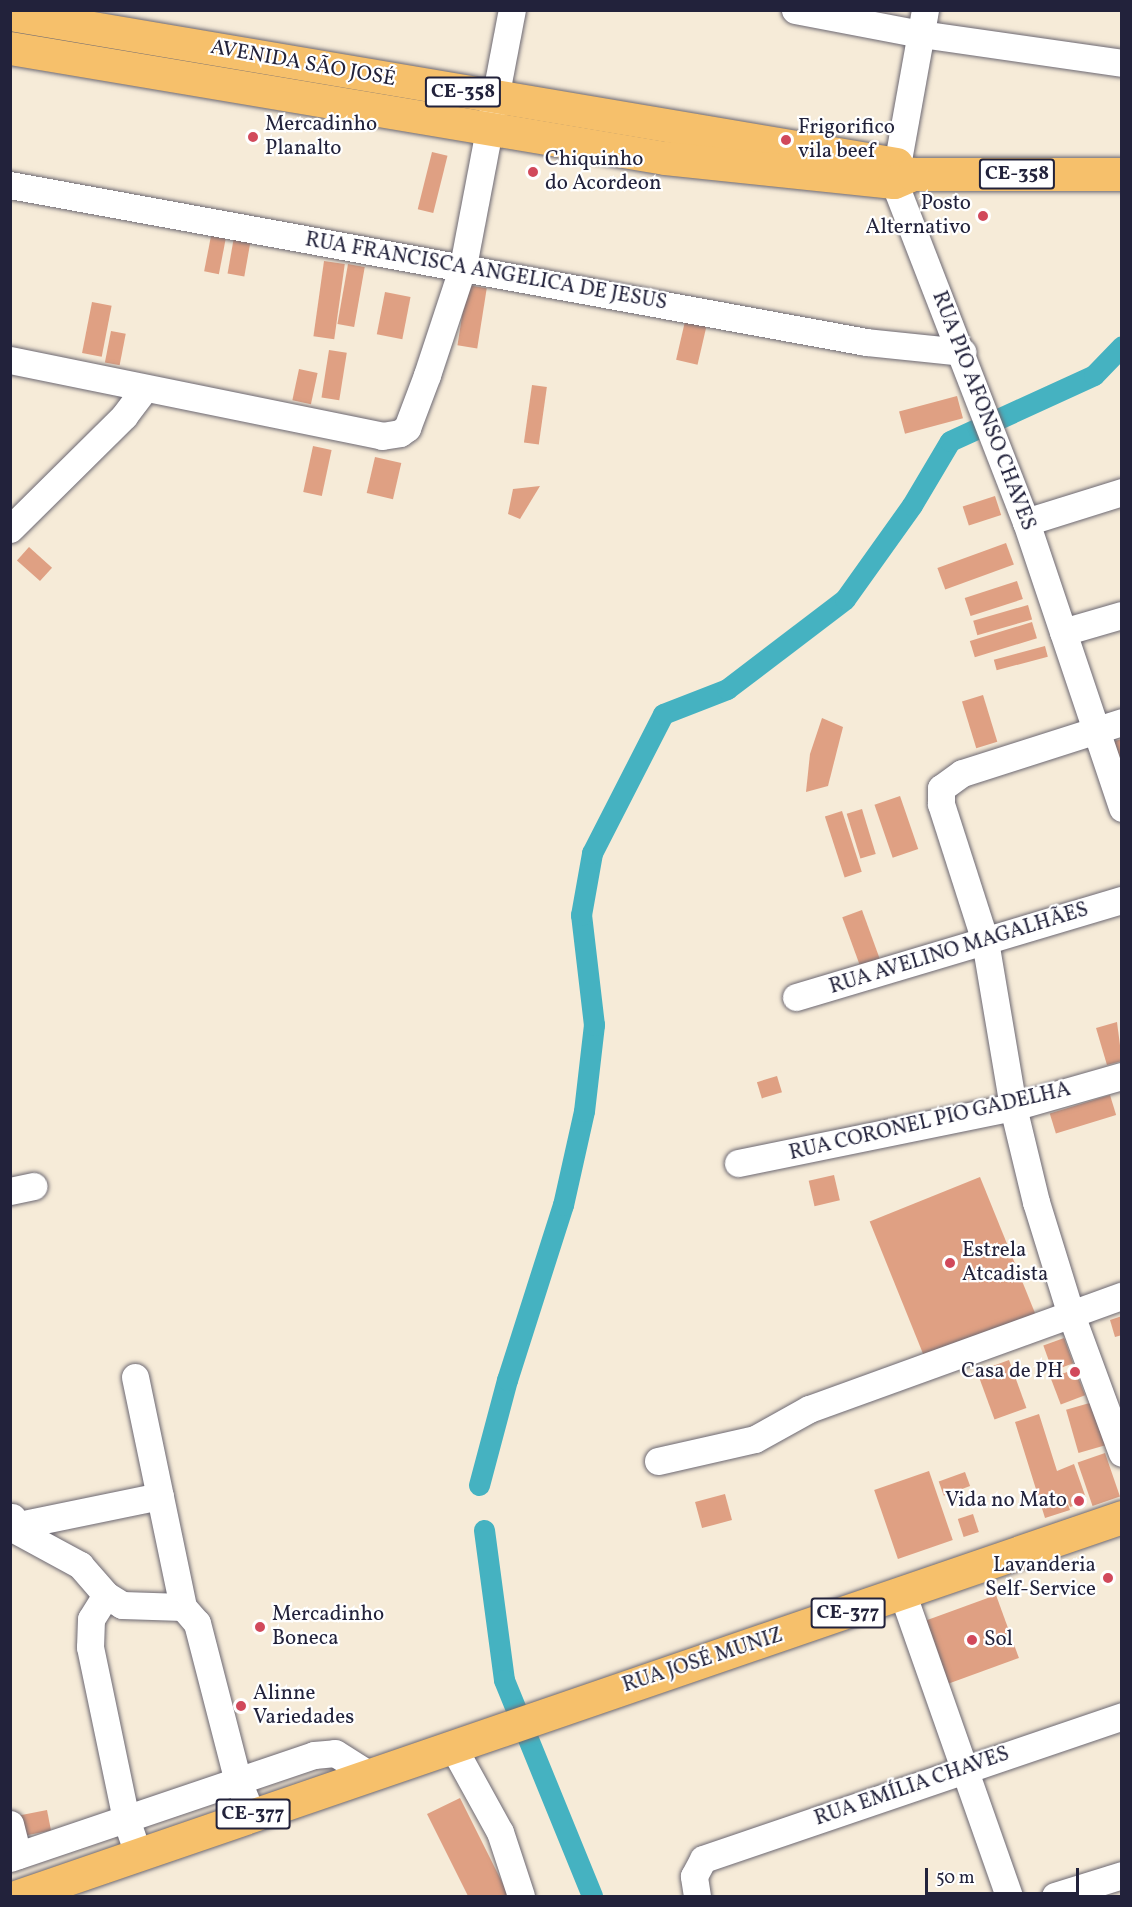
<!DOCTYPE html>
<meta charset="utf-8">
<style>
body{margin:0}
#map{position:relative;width:1132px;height:1907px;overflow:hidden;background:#f6ebd8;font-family:Vollkorn,serif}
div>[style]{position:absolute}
.canal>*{height:21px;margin:-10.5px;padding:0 10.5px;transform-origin:10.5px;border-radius:10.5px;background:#45b2c1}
.building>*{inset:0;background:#dfa083;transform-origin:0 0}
.roads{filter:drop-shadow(0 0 2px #6c6872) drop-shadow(0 0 2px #6c6872)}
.minor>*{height:27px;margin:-13.5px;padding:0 13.5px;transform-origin:13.5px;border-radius:13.5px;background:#fff}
.major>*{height:33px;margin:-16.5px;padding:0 16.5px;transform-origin:16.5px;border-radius:16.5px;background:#f6c06b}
.dots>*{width:16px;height:16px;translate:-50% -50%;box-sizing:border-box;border:3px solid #fff;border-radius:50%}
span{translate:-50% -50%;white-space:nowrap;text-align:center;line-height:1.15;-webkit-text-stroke:4.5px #fff;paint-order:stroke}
.shield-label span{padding:2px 4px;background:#fff;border:2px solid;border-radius:4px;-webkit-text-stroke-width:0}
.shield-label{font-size:20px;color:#22223b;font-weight:700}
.street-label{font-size:21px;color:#22223b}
.poi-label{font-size:21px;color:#22223b}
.left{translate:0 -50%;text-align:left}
.right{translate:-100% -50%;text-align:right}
.frame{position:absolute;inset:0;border:12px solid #22223b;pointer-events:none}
.scale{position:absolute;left:925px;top:1868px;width:154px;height:27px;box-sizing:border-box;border:3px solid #22223b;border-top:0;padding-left:8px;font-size:18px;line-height:21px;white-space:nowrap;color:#22223b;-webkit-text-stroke:4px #fff;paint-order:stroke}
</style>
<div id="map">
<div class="canal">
<div style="left:479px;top:1485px;width:109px;rotate:-75.1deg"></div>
<div style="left:507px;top:1380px;width:184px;rotate:-72.3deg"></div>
<div style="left:563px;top:1205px;width:96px;rotate:-77.4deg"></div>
<div style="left:584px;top:1111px;width:87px;rotate:-83.4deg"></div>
<div style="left:594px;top:1025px;width:111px;rotate:-96.7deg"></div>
<div style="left:581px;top:915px;width:63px;rotate:-79.9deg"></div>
<div style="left:592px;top:853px;width:156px;rotate:-62.9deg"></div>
<div style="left:663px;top:714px;width:69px;rotate:-21.3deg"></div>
<div style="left:727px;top:689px;width:148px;rotate:-37.3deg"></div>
<div style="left:845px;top:599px;width:115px;rotate:-54.5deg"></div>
<div style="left:912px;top:505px;width:74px;rotate:-59.3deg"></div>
<div style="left:950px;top:441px;width:158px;rotate:-24.6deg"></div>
<div style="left:1094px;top:375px;width:40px;rotate:-46deg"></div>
<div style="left:484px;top:1530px;width:151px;rotate:82.4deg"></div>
<div style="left:504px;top:1680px;width:233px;rotate:67.8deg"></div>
</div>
<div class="building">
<div style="left:432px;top:152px;width:16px;height:59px;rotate:14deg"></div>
<div style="left:211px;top:236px;width:15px;height:36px;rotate:11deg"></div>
<div style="left:234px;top:237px;width:17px;height:37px;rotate:10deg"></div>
<div style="left:324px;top:261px;width:21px;height:76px;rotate:8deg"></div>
<div style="left:348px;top:264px;width:17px;height:61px;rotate:10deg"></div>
<div style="left:467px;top:285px;width:20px;height:61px;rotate:9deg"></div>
<div style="left:385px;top:292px;width:26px;height:43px;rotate:11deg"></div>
<div style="left:92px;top:302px;width:20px;height:52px;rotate:11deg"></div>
<div style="left:686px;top:317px;width:22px;height:44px;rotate:13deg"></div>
<div style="left:111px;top:331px;width:15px;height:32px;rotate:11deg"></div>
<div style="left:329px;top:350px;width:18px;height:48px;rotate:9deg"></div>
<div style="left:299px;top:369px;width:19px;height:32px;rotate:12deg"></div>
<div style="left:532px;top:385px;width:15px;height:58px;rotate:8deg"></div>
<div style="left:957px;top:396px;width:23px;height:60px;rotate:75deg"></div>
<div style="left:313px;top:446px;width:19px;height:47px;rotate:12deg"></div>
<div style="left:375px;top:457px;width:27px;height:37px;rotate:13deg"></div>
<div style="clip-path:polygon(540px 486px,520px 519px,508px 514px,513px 489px)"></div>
<div style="left:995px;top:496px;width:20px;height:34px;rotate:72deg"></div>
<div style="left:1006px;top:543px;width:23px;height:73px;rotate:70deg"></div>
<div style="left:29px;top:547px;width:31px;height:18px;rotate:42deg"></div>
<div style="left:1017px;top:581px;width:19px;height:55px;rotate:72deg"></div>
<div style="left:1028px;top:605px;width:15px;height:57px;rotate:74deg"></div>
<div style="left:1032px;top:622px;width:17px;height:65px;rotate:73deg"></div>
<div style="left:1045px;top:646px;width:11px;height:53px;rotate:75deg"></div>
<div style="left:983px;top:695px;width:49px;height:22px;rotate:73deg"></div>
<div style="clip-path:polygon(822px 718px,843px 727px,828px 786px,806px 792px,810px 754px)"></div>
<div style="clip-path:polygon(1122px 739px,1122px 781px,1108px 743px)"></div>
<div style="left:900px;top:796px;width:56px;height:27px;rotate:71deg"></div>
<div style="left:862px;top:809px;width:47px;height:16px;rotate:73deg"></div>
<div style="left:842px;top:811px;width:64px;height:18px;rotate:72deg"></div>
<div style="left:862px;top:910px;width:55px;height:21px;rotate:70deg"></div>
<div style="clip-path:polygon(1117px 1022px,1122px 1061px,1107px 1065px,1096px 1028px)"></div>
<div style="left:777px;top:1076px;width:17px;height:21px;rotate:73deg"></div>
<div style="left:1110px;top:1095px;width:21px;height:63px;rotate:73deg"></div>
<div style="left:834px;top:1175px;width:26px;height:26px;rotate:77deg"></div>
<div style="left:980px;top:1177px;width:150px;height:119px;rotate:68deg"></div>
<div style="clip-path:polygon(1122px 1316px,1122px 1335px,1115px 1337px,1110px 1320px)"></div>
<div style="left:1064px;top:1338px;width:27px;height:22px;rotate:70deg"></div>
<div style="left:1009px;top:1360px;width:51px;height:34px;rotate:70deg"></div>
<div style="left:1075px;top:1369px;width:28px;height:26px;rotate:69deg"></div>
<div style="left:1093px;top:1402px;width:45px;height:28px;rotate:74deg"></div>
<div style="clip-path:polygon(1039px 1414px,1057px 1471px,1074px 1464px,1087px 1501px,1070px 1507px,1063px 1490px,1070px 1510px,1045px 1518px,1015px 1422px)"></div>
<div style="left:1105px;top:1453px;width:46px;height:29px;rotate:71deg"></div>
<div style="left:929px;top:1471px;width:73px;height:58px;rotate:71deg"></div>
<div style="left:965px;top:1472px;width:15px;height:28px;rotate:70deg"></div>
<div style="left:725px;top:1494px;width:27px;height:31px;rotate:75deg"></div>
<div style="left:973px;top:1514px;width:19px;height:16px;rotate:72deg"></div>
<div style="left:996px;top:1595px;width:67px;height:76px;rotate:70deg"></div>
<div style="clip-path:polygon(460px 1798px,509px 1896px,468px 1896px,427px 1814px)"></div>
<div style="left:47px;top:1810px;width:21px;height:31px;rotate:79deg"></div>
</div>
<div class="roads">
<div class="minor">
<div style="left:795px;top:10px;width:128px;rotate:10.8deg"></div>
<div style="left:921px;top:34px;width:203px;rotate:8.2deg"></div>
<div style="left:925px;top:10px;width:175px;rotate:100.2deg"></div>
<div style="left:894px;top:182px;width:365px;rotate:68.8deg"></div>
<div style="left:1026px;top:522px;width:302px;rotate:71.4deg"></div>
<div style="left:10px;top:185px;width:870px;rotate:10.39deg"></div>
<div style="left:866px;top:342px;width:97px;rotate:5.9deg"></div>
<div style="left:10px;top:360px;width:380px;rotate:11.5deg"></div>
<div style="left:382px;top:436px;width:18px;rotate:-9deg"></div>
<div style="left:400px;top:433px;width:9px;rotate:-36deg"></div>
<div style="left:407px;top:428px;width:57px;rotate:-69.3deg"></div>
<div style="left:427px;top:375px;width:115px;rotate:-71.7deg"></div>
<div style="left:463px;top:266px;width:261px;rotate:-79.2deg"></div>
<div style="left:1026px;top:522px;width:101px;rotate:-17.4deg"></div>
<div style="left:10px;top:529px;width:161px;rotate:-44.7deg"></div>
<div style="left:124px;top:416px;width:34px;rotate:-53deg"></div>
<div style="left:1063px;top:632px;width:61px;rotate:-16.1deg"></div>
<div style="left:1122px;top:722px;width:168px;rotate:162.3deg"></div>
<div style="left:962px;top:773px;width:26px;rotate:144deg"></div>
<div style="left:941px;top:788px;width:16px;rotate:90deg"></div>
<div style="left:941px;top:804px;width:144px;rotate:72.2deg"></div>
<div style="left:985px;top:941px;width:168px;rotate:80.4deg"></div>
<div style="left:1013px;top:1107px;width:98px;rotate:76.4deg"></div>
<div style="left:1036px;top:1202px;width:115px;rotate:72.8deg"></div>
<div style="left:1070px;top:1312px;width:150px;rotate:69.8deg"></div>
<div style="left:796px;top:997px;width:340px;rotate:-16.6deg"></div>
<div style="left:738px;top:1163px;width:281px;rotate:-11.5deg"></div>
<div style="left:1013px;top:1107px;width:113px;rotate:-15.9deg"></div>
<div style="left:10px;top:1191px;width:24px;rotate:-12deg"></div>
<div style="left:135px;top:1377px;width:235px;rotate:78.2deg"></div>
<div style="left:183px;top:1607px;width:21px;rotate:49deg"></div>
<div style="left:197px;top:1623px;width:163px;rotate:75.5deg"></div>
<div style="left:238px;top:1781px;width:37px;rotate:68deg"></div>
<div style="left:658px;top:1461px;width:99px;rotate:-12.8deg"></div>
<div style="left:755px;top:1439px;width:62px;rotate:-29.1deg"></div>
<div style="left:809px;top:1409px;width:333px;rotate:-19.9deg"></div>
<div style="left:12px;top:1517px;width:9px;rotate:77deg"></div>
<div style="left:14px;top:1526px;width:149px;rotate:-11.6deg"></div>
<div style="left:10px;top:1527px;width:80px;rotate:28.5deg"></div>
<div style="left:80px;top:1565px;width:40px;rotate:49deg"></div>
<div style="left:106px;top:1595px;width:19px;rotate:32deg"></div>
<div style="left:122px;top:1605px;width:61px;rotate:1.9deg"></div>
<div style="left:106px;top:1595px;width:28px;rotate:122deg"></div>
<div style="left:91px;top:1619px;width:28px;rotate:92deg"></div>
<div style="left:90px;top:1647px;width:176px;rotate:78.2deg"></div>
<div style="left:126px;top:1819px;width:36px;rotate:71deg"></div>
<div style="left:903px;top:1595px;width:319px;rotate:70.6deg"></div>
<div style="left:453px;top:1747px;width:97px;rotate:61.1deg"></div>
<div style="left:500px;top:1832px;width:67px;rotate:71.8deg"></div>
<div style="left:10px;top:1824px;width:32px;rotate:76deg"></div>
<div style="left:10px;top:1858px;width:321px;rotate:-18.7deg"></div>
<div style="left:314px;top:1755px;width:21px;rotate:-5deg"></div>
<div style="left:335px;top:1753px;width:41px;rotate:32.2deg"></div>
<div style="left:697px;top:1896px;width:20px;rotate:-99deg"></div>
<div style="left:694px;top:1876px;width:19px;rotate:-62deg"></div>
<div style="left:703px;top:1859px;width:443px;rotate:-18.8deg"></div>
<div style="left:1055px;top:1896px;width:70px;rotate:-17.4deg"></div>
</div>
<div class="major">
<div style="left:10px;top:14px;width:899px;rotate:9.61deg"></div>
<div style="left:10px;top:48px;width:664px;rotate:9.53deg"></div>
<div style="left:665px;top:158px;width:230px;rotate:6deg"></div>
<div style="left:894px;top:182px;width:21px;rotate:-23deg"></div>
<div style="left:913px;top:174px;width:209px"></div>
<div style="left:18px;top:1896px;width:1167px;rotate:-18.95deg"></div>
</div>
</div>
<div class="dots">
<div style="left:253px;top:137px;background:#d1495b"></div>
<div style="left:786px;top:140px;background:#d1495b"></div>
<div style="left:533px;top:172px;background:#d1495b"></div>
<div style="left:983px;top:216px;background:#d1495b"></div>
<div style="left:950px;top:1263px;background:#d1495b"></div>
<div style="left:1075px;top:1372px;background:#d1495b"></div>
<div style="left:1079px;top:1501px;background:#d1495b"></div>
<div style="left:1108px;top:1578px;background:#d1495b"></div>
<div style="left:260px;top:1627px;background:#d1495b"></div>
<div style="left:972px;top:1640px;background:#d1495b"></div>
<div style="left:241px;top:1706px;background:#d1495b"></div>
</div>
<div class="shield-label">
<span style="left:463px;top:92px">CE-358</span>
<span style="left:1017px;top:174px">CE-358</span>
<span style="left:848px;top:1613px">CE-377</span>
<span style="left:253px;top:1814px">CE-377</span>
</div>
<div class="street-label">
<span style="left:303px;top:64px;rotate:10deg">AVENIDA SÃO JOSÉ</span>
<span style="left:486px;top:272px;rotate:10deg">RUA FRANCISCA ANGELICA DE JESUS</span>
<span style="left:983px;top:411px;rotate:69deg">RUA PIO AFONSO CHAVES</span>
<span style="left:959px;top:949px;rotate:-17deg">RUA AVELINO MAGALHÃES</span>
<span style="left:930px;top:1122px;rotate:-13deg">RUA CORONEL PIO GADELHA</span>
<span style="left:703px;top:1661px;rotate:-18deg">RUA JOSÉ MUNIZ</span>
<span style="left:912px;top:1787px;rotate:-19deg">RUA EMÍLIA CHAVES</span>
</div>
<div class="poi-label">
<span class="left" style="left:265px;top:137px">Mercadinho<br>Planalto</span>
<span class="left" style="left:798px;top:140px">Frigorifico<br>vila beef</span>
<span class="left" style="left:545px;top:172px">Chiquinho<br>do Acordeon</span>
<span class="right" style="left:971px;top:216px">Posto<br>Alternativo</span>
<span class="left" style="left:962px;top:1263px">Estrela<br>Atcadista</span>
<span class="right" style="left:1063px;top:1372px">Casa de PH</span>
<span class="right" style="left:1067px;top:1501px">Vida no Mato</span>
<span class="right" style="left:1096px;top:1578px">Lavanderia<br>Self-Service</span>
<span class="left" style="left:272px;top:1627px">Mercadinho<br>Boneca</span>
<span class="left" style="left:984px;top:1640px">Sol</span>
<span class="left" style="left:253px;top:1706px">Alinne<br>Variedades</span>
</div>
<div class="frame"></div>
<div class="scale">50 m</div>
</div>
